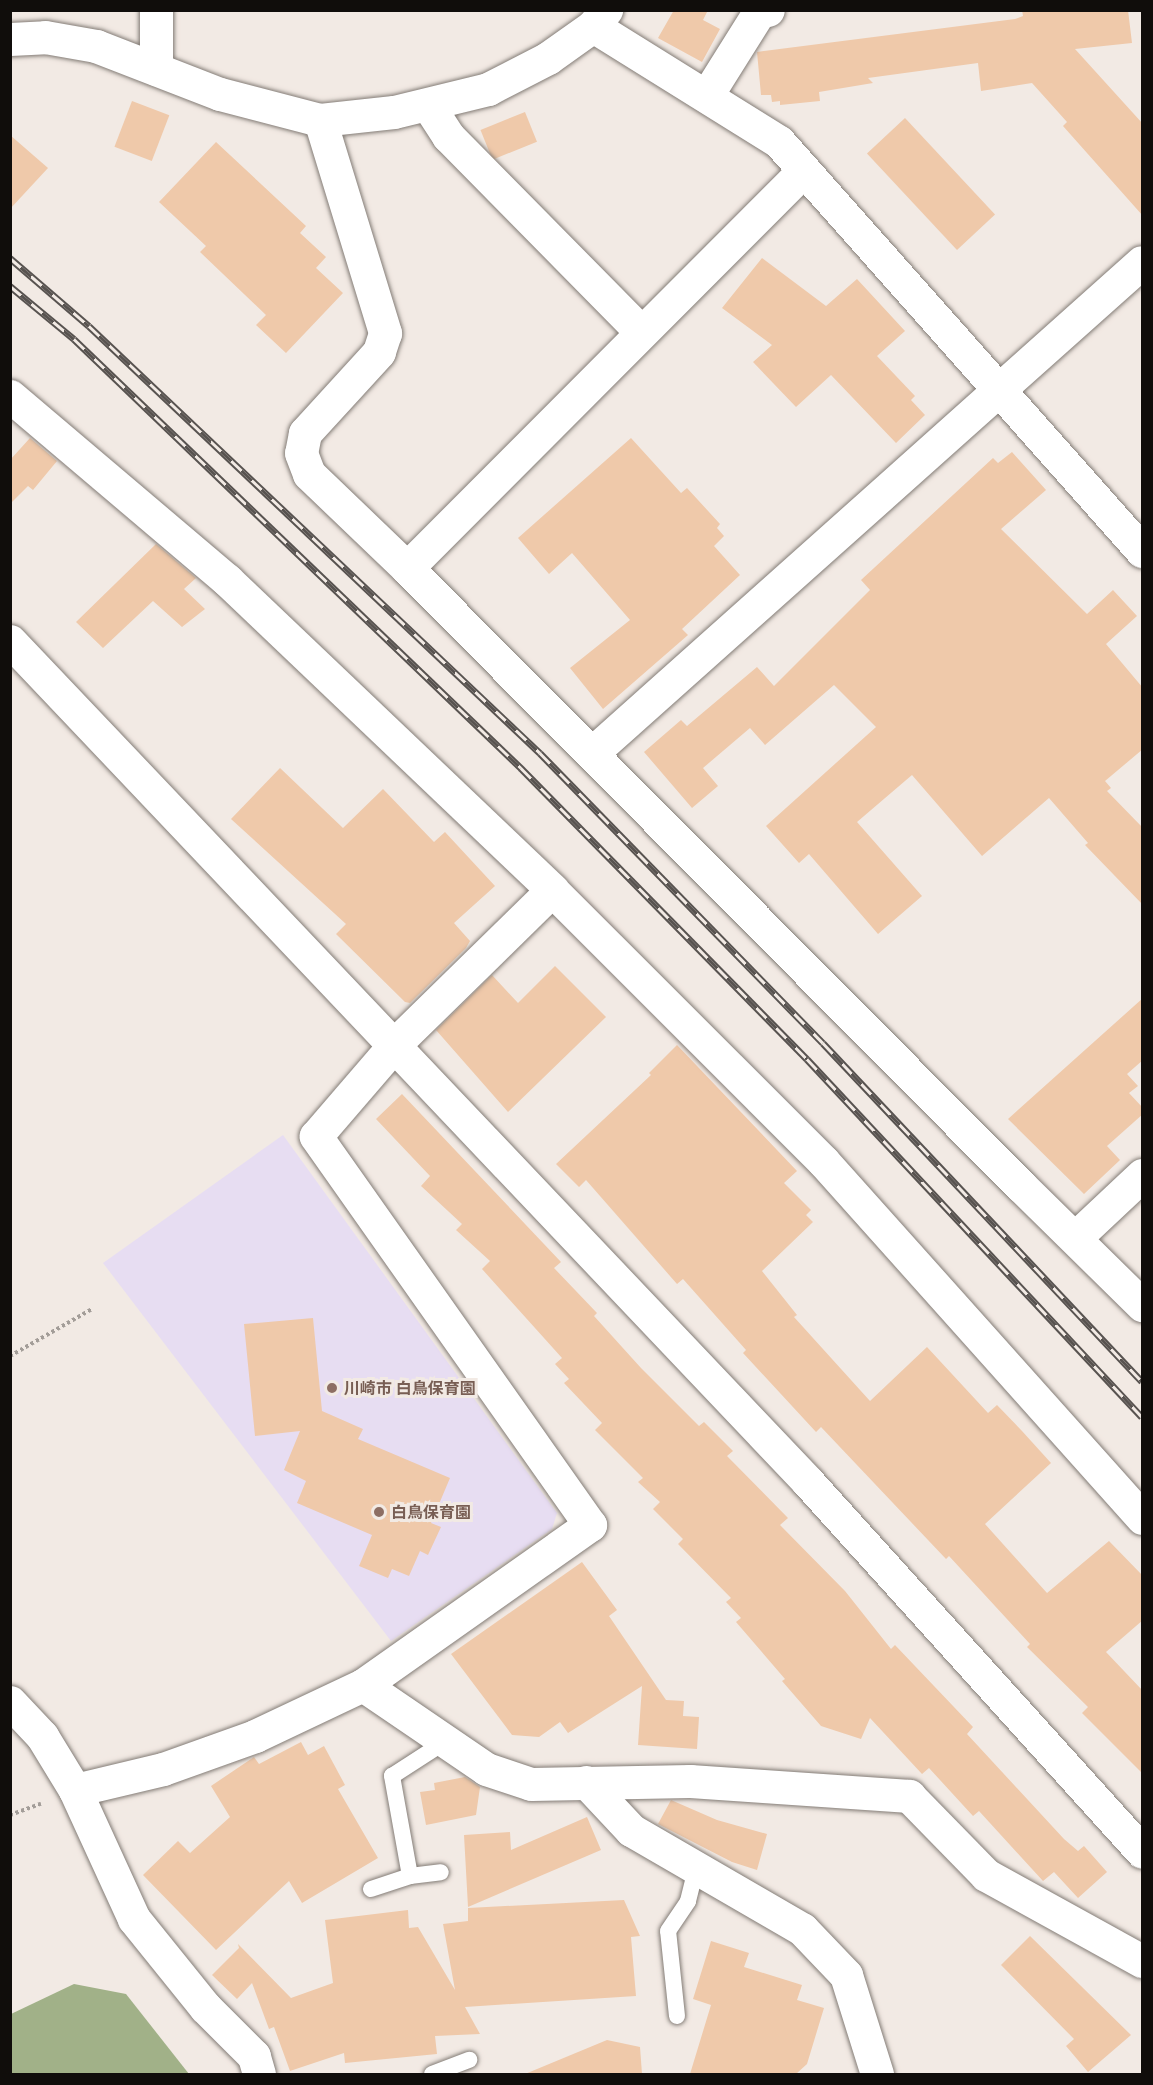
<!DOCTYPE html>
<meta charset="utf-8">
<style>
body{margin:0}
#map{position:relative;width:1153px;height:2085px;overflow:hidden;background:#f2eae4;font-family:"IBM Plex Sans","Noto Sans JP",sans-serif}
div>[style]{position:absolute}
.education>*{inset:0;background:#e7ddf2}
.forest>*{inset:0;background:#a1b188}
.building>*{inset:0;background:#efc9aa;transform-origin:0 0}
.path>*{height:4px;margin-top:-2px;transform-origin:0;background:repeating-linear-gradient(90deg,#a39d98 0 3px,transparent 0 6px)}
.roads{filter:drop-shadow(0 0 2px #837c76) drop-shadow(0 0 2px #837c76)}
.lane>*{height:16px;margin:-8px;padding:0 8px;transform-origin:8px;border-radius:8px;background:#fff}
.street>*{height:33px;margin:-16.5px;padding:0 16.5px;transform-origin:16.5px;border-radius:16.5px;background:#fff}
.secondary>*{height:33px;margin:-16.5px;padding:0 16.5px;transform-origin:16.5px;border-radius:16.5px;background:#fff}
.rail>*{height:7px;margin-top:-3.5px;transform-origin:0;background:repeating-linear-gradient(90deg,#f2eae4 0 14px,#585350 0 28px);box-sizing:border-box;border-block:2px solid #585350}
.dots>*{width:16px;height:16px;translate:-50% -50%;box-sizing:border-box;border:3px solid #f2eae4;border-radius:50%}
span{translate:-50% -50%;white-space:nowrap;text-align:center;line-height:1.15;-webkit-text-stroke:6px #f2eae4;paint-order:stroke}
.education-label{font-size:16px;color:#785e54;font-weight:700}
.left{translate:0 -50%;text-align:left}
.frame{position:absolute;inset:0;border:12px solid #100d0b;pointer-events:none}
</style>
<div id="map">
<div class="education">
<div style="clip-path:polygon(283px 1135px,557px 1513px,552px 1529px,391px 1641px,103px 1263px)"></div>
</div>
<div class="forest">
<div style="clip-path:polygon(74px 1984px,126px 1994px,189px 2074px,11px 2074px,11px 2014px)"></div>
</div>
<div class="building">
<div style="clip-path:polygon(674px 10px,708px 10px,703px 20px,720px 29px,702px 62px,658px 38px)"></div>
<div style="clip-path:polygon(1022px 10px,1128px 10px,1132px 43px,1075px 49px,1143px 124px,1143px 216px,1063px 126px,1067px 122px,1032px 83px,981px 91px,978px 63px,868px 78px,873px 83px,819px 92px,820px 101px,780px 105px,780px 101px,772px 102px,771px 95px,761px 95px,757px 52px,1015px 19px,1023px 16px)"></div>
<div style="left:132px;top:101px;width:40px;height:49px;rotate:21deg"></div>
<div style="left:525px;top:112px;width:32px;height:48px;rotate:68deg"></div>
<div style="left:905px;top:118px;width:132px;height:52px;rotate:47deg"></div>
<div style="clip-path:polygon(10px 135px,48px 168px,10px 209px)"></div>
<div style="clip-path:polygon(216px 142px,306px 226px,300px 233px,326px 257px,316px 268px,343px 293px,286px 353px,256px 325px,266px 315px,200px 252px,206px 246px,159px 202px)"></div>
<div style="clip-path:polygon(762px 258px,826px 306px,857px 279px,905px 331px,877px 356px,915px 396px,911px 400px,925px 415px,896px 443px,831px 375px,796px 407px,753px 362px,772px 345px,722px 308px)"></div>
<div style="clip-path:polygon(30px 438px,57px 461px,33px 490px,28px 486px,10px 504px,10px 460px)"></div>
<div style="clip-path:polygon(631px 438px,681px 493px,687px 488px,720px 524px,717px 528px,724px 536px,714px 546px,740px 575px,682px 629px,688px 635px,603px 709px,570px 668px,630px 620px,572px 553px,549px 574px,518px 538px)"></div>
<div style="clip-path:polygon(1012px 452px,1046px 490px,1001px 529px,1087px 614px,1113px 590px,1137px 616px,1106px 644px,1143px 688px,1143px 749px,1105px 781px,1111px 788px,1107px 791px,1143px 828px,1143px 905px,1085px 845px,1088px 843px,1049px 798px,982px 856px,912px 775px,857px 822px,922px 896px,878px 934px,809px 854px,799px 863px,766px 826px,876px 727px,834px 685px,765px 745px,750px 728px,703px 768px,718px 786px,692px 808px,644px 752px,681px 720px,687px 726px,757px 667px,774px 686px,870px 590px,861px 580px,993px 458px,998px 463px)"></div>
<div style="clip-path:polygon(156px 544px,196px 578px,184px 589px,205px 609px,182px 627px,153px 601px,103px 648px,76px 622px)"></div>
<div style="clip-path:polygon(280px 768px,343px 828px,383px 789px,434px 842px,445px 832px,495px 886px,454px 923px,470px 941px,466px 948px,410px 1003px,405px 1002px,336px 934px,346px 924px,231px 819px)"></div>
<div style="clip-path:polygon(555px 966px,606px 1017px,508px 1112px,436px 1030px,492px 975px,518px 1003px)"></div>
<div style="clip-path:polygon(1143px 998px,1143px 1060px,1127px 1074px,1138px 1086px,1129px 1093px,1143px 1108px,1143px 1114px,1107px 1146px,1120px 1160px,1084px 1194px,1008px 1119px)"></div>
<div style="clip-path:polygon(677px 1045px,797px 1171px,784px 1183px,811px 1210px,806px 1215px,813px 1222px,762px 1271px,797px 1315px,794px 1317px,870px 1401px,927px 1347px,988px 1413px,997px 1405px,1022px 1431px,1051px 1463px,985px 1524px,1047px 1593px,1109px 1541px,1143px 1576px,1143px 1620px,1106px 1652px,1143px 1691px,1143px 1774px,1082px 1713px,1088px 1707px,1027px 1647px,1030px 1644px,949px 1556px,946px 1559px,821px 1427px,816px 1432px,743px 1353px,746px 1350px,683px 1279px,677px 1284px,586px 1180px,579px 1187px,556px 1164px,651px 1075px,649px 1073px)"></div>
<div style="clip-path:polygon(402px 1094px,561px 1262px,554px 1268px,597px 1313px,594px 1316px,641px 1368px,699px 1426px,704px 1422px,733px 1451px,727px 1456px,788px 1518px,780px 1525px,845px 1591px,891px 1649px,895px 1645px,973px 1727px,967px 1734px,1064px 1839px,1078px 1851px,1084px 1846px,1107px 1872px,1078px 1898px,1054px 1872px,1043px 1881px,979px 1811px,973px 1816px,929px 1768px,922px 1774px,870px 1718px,861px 1739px,821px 1726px,782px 1681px,785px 1679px,736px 1622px,741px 1618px,726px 1602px,731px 1598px,678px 1544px,683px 1539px,653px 1509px,660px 1502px,638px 1482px,643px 1478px,595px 1430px,602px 1423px,564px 1383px,569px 1379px,555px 1364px,562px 1358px,482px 1269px,490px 1261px,456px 1230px,462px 1224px,421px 1186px,430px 1176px,376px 1119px)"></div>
<div style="clip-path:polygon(313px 1318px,322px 1411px,363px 1429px,358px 1439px,450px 1478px,431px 1523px,441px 1527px,428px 1555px,420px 1551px,409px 1576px,392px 1569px,388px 1578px,359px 1566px,372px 1535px,297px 1503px,306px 1481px,284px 1470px,300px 1431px,255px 1436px,244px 1324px)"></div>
<div style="clip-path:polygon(582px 1562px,617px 1610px,609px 1616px,666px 1700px,684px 1701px,683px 1716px,699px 1717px,697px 1749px,638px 1745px,642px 1686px,568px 1733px,560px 1722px,539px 1737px,512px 1735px,451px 1654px)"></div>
<div style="clip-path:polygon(301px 1742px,308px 1755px,324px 1746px,345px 1785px,338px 1789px,378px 1858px,302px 1903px,289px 1881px,216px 1950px,143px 1875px,178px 1841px,190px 1853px,230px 1817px,211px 1786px,254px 1757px,259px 1764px)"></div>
<div style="clip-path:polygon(465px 1777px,480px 1787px,476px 1815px,426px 1825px,420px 1792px,435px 1790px,434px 1783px)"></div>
<div style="clip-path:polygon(671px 1800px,717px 1820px,767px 1834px,757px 1870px,732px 1862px,658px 1824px)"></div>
<div style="clip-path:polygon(587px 1817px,601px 1850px,468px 1907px,464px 1835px,510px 1832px,511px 1850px)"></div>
<div style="clip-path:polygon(624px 1900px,640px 1936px,631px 1937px,636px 1996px,465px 2007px,480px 2034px,435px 2036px,437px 2054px,345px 2063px,344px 2053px,290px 2071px,274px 2027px,269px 2029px,252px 1983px,237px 1999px,212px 1975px,239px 1948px,238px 1944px,291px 1998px,333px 1983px,325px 1920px,408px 1910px,409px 1928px,418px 1927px,455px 1990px,443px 1924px,468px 1921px,468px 1908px)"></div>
<div style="clip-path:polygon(1030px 1936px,1131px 2035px,1088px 2072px,1066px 2046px,1074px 2039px,1001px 1965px)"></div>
<div style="clip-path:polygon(711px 1941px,749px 1953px,744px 1967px,802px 1985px,797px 2000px,824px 2008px,807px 2064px,796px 2074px,690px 2074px,711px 2005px,693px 1999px)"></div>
<div style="clip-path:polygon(607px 2040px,640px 2047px,642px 2074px,525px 2074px)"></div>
</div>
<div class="path">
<div style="left:10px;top:1356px;width:95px;rotate:-29.8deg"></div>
<div style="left:10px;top:1815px;width:33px;rotate:-20deg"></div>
</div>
<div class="roads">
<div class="lane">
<div style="left:410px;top:1876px;width:102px;rotate:-100.2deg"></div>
<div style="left:392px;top:1776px;width:64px;rotate:-32.9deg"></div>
<div style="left:371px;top:1889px;width:41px;rotate:-18.4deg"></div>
<div style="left:410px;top:1876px;width:31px;rotate:-7deg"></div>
<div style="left:677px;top:2016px;width:85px;rotate:-96deg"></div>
<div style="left:668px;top:1931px;width:36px;rotate:-56deg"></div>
<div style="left:688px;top:1901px;width:34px;rotate:-76deg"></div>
<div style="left:432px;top:2074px;width:40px;rotate:-21deg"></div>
</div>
<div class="street">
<div style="left:593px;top:26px;width:219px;rotate:31.9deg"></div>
<div style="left:779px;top:142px;width:547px;rotate:48.41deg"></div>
<div style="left:156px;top:69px;width:59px;rotate:-90deg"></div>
<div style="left:707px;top:95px;width:98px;rotate:-57.9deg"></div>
<div style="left:759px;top:12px;width:9px;rotate:-13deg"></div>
<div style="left:428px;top:105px;width:37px;rotate:57deg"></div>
<div style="left:448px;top:136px;width:275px;rotate:45.4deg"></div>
<div style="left:320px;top:120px;width:223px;rotate:73deg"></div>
<div style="left:385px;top:333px;width:20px;rotate:108deg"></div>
<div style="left:379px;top:352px;width:110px;rotate:132.4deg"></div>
<div style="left:305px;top:433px;width:20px;rotate:101deg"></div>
<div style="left:301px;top:453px;width:22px;rotate:69deg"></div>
<div style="left:309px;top:474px;width:136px;rotate:43.8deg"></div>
<div style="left:407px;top:568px;width:871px;rotate:45.19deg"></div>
<div style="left:10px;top:396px;width:285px;rotate:40.3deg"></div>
<div style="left:227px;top:580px;width:449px;rotate:43.6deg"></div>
<div style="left:552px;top:890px;width:383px;rotate:45deg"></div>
<div style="left:823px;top:1161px;width:479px;rotate:48.2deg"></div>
<div style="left:407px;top:568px;width:562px;rotate:-45.07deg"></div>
<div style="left:592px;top:753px;width:737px;rotate:-41.76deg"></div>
<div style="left:1075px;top:1238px;width:92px;rotate:-43.2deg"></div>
<div style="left:363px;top:1685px;width:149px;rotate:34.3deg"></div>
<div style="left:486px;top:1769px;width:47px;rotate:18.4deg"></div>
<div style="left:531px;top:1784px;width:159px;rotate:-1.1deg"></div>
<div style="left:690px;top:1781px;width:220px;rotate:3.9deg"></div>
<div style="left:909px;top:1796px;width:110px;rotate:45.7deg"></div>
<div style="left:986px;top:1875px;width:178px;rotate:28.9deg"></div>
<div style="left:10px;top:1702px;width:47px;rotate:46.7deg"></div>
<div style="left:42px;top:1736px;width:63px;rotate:58.6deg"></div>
<div style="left:586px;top:1782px;width:66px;rotate:46.8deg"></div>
<div style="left:631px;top:1830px;width:198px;rotate:30.1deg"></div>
<div style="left:802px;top:1929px;width:64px;rotate:46.3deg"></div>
<div style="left:846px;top:1975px;width:104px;rotate:72.6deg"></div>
<div style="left:259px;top:2074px;width:19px;rotate:-106deg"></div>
<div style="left:254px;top:2056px;width:69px;rotate:-135deg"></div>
<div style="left:205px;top:2007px;width:113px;rotate:-128.9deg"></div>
<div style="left:134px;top:1919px;width:142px;rotate:-114.6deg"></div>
<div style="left:75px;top:1790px;width:90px;rotate:-13.4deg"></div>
<div style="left:163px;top:1769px;width:98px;rotate:-19.7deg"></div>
<div style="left:255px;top:1736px;width:119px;rotate:-25.3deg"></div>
<div style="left:363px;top:1685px;width:278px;rotate:-35.2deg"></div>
<div style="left:590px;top:1525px;width:476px;rotate:-125.2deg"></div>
<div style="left:316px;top:1136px;width:121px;rotate:-49.3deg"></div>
<div style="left:395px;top:1044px;width:220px;rotate:-44.4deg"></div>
</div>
<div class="secondary">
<div style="left:10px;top:39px;width:35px;rotate:-3deg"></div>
<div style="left:45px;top:37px;width:52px;rotate:10deg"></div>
<div style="left:96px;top:46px;width:133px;rotate:21.2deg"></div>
<div style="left:220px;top:94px;width:103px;rotate:14.6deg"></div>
<div style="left:320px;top:120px;width:74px;rotate:-6.2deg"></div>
<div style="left:394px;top:112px;width:97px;rotate:-13.7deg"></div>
<div style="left:488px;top:89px;width:68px;rotate:-27.3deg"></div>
<div style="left:548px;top:58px;width:55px;rotate:-35.4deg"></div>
<div style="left:593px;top:26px;width:21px;rotate:-51deg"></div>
<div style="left:10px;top:641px;width:1159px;rotate:46.5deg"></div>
<div style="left:808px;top:1482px;width:498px;rotate:47.9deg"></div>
<div style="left:1021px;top:1186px;width:170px;rotate:44.5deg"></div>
</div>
</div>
<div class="rail">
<div style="left:10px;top:258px;width:104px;rotate:40.7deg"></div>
<div style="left:89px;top:326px;width:621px;rotate:43.43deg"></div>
<div style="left:540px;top:753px;width:405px;rotate:45.7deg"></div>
<div style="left:823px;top:1043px;width:465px;rotate:46.7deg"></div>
<div style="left:10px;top:286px;width:83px;rotate:39.6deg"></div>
<div style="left:74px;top:339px;width:620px;rotate:43.82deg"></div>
<div style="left:521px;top:768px;width:408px;rotate:45.5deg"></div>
<div style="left:807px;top:1059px;width:490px;rotate:46.9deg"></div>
</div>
<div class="dots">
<div style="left:332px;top:1388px;background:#8d6e63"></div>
<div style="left:379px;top:1512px;background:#8d6e63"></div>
</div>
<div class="education-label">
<span class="left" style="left:344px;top:1388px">川崎市 白鳥保育園</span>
<span class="left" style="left:391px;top:1512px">白鳥保育園</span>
</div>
<div class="frame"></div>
</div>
